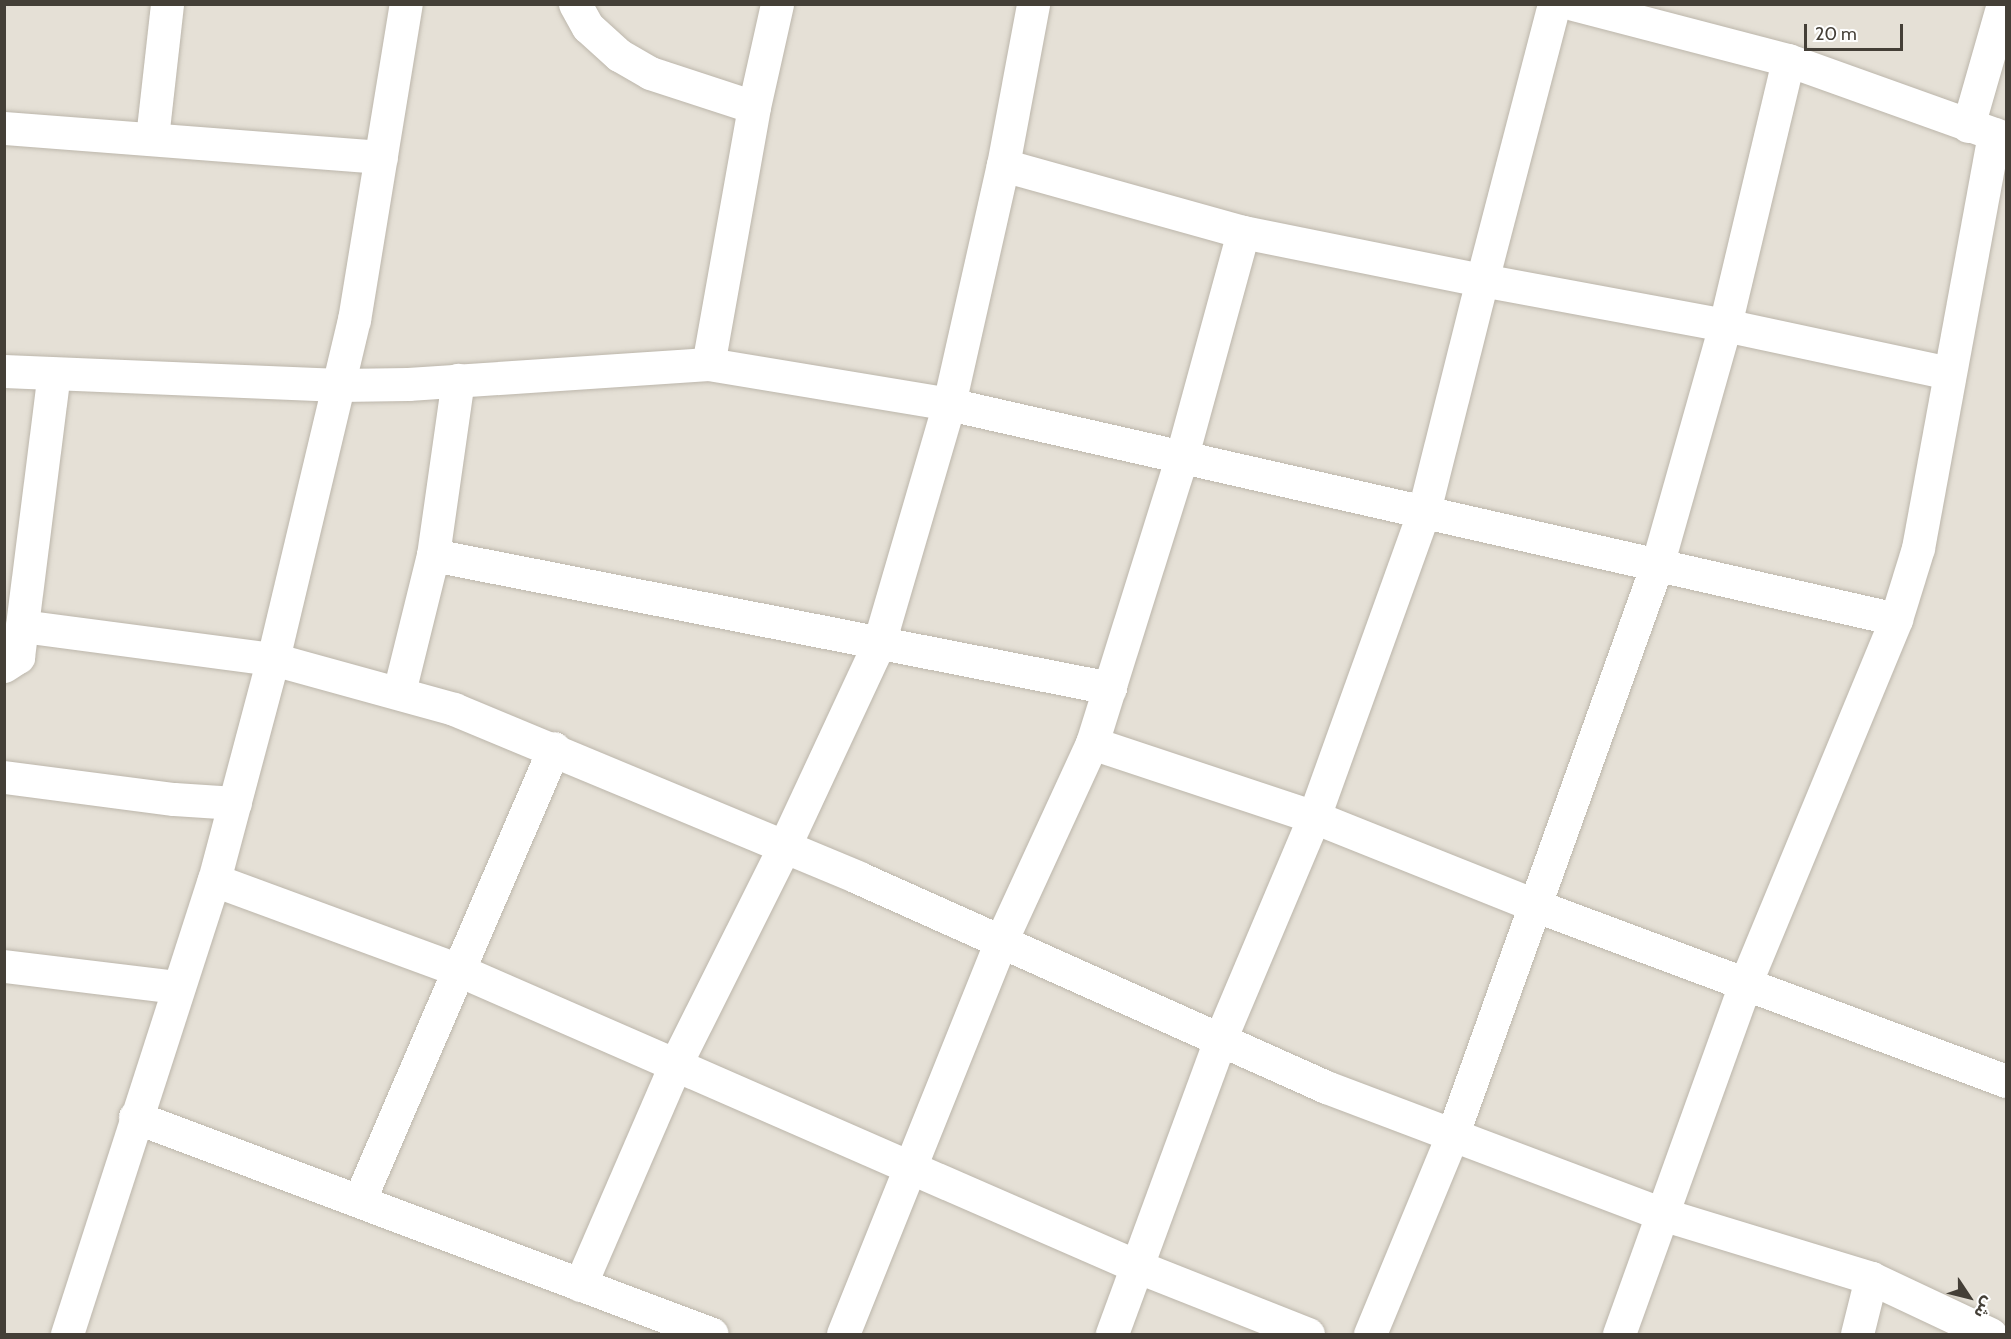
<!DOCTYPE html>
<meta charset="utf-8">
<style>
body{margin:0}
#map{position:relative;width:2011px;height:1339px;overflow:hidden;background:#f1eee7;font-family:Cabin,"Noto Sans Arabic",sans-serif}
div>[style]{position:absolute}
.residential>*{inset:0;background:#e5e0d6;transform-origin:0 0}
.roads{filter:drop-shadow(0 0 2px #bcb6ab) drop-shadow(0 0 2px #bcb6ab)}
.minor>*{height:33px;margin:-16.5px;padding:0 16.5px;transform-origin:16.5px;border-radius:16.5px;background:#fff}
span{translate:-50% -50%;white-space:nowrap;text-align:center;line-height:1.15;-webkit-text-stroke:4.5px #fff;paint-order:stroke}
.frame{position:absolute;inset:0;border:6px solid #443f37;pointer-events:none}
.north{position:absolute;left:1939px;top:1267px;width:60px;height:60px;-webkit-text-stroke:4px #fff;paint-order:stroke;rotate:125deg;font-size:16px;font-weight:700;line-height:24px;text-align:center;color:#443f37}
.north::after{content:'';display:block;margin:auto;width:21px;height:27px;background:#443f37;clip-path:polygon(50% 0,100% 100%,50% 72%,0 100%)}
.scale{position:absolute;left:1804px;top:24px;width:99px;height:27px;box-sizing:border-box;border:3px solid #443f37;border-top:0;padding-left:8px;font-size:18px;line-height:21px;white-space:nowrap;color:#443f37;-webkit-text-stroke:4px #fff;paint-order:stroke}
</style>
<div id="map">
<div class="residential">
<div style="left:5px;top:5px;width:2001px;height:1329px"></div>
</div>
<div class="roads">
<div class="minor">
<div style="left:575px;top:4px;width:26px;rotate:61deg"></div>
<div style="left:588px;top:27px;width:42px;rotate:42.1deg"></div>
<div style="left:619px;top:55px;width:36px;rotate:30deg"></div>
<div style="left:650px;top:73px;width:109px;rotate:18.1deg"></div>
<div style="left:754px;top:107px;width:261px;rotate:100.1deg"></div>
<div style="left:1554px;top:4px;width:285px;rotate:104.6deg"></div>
<div style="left:1482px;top:280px;width:247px;rotate:10.5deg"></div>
<div style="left:1725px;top:325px;width:229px;rotate:12.1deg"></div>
<div style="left:1573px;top:4px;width:222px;rotate:14.6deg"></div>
<div style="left:1788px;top:60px;width:232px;rotate:19.7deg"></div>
<div style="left:754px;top:107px;width:106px;rotate:-77.4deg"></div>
<div style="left:1968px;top:126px;width:127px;rotate:-74deg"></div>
<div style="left:4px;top:128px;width:378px;rotate:4.4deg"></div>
<div style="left:152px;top:138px;width:135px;rotate:-83.6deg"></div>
<div style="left:1003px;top:165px;width:249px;rotate:15.6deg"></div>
<div style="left:4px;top:371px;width:336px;rotate:2.4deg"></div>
<div style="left:340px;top:385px;width:68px;rotate:-0.8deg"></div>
<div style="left:408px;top:384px;width:301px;rotate:-3.8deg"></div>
<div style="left:708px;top:364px;width:244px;rotate:9.4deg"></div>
<div style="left:949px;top:404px;width:971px;rotate:12.79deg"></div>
<div style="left:433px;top:555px;width:690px;rotate:11.11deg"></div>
<div style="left:22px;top:626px;width:253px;rotate:7.5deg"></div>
<div style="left:273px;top:659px;width:188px;rotate:15.4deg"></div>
<div style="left:454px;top:709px;width:437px;rotate:22.6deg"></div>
<div style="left:857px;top:877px;width:514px;rotate:24.12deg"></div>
<div style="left:1326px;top:1087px;width:359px;rotate:20.7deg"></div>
<div style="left:1662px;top:1214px;width:219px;rotate:17deg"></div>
<div style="left:1871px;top:1278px;width:132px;rotate:25.2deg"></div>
<div style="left:4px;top:666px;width:17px;rotate:-33deg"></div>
<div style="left:18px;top:657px;width:285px;rotate:-82.8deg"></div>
<div style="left:399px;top:692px;width:141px;rotate:-76.1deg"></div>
<div style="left:433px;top:555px;width:177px;rotate:-81.9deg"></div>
<div style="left:1092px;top:743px;width:234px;rotate:18.4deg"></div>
<div style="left:1314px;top:817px;width:237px;rotate:21.8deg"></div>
<div style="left:1534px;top:905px;width:504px;rotate:20.45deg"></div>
<div style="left:4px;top:777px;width:171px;rotate:7.4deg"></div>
<div style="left:174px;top:799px;width:61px;rotate:3.8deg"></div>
<div style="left:214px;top:880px;width:258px;rotate:20.2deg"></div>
<div style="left:456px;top:969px;width:742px;rotate:23.59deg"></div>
<div style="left:1136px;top:1266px;width:185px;rotate:21.6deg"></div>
<div style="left:4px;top:966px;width:175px;rotate:6.9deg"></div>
<div style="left:135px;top:1117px;width:616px;rotate:20.61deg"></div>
<div style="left:359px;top:1201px;width:493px;rotate:-66.7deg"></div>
<div style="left:580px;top:1285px;width:240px;rotate:-66.6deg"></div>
<div style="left:675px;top:1065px;width:241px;rotate:-63.4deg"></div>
<div style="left:783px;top:849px;width:227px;rotate:-65deg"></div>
<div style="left:879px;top:643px;width:249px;rotate:-73.7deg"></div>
<div style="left:949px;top:404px;width:245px;rotate:-77.3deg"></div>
<div style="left:1003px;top:165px;width:164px;rotate:-79.4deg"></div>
<div style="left:67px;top:1334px;width:477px;rotate:-72.1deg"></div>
<div style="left:214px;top:880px;width:229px;rotate:-75.1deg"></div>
<div style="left:273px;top:659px;width:349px;rotate:-76.6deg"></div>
<div style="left:354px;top:320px;width:320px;rotate:-80.7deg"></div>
<div style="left:843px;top:1334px;width:421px;rotate:-68.1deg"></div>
<div style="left:1000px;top:943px;width:220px;rotate:-65.3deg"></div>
<div style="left:1092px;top:743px;width:298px;rotate:-72.6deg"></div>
<div style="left:1181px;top:459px;width:235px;rotate:-74.7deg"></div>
<div style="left:1243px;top:232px;width:244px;rotate:11.4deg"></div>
<div style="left:1482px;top:280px;width:238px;rotate:104.1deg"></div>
<div style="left:1424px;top:511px;width:325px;rotate:109.8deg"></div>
<div style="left:1314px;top:817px;width:242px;rotate:112.9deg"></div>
<div style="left:1220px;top:1040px;width:313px;rotate:110.2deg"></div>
<div style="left:1370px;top:1334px;width:214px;rotate:-67.5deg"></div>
<div style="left:1452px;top:1136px;width:610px;rotate:-70.26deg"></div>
<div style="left:1658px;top:562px;width:246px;rotate:-74.2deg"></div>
<div style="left:1725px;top:325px;width:272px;rotate:-76.6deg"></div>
<div style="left:1619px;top:1334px;width:372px;rotate:-70.2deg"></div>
<div style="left:1745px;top:984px;width:395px;rotate:-67.5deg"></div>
<div style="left:1896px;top:619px;width:74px;rotate:-72.8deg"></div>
<div style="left:1918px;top:548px;width:421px;rotate:-79.6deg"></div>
<div style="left:1857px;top:1334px;width:58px;rotate:-76deg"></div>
</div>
</div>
<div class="frame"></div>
<div class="north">ش</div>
<div class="scale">20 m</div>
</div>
